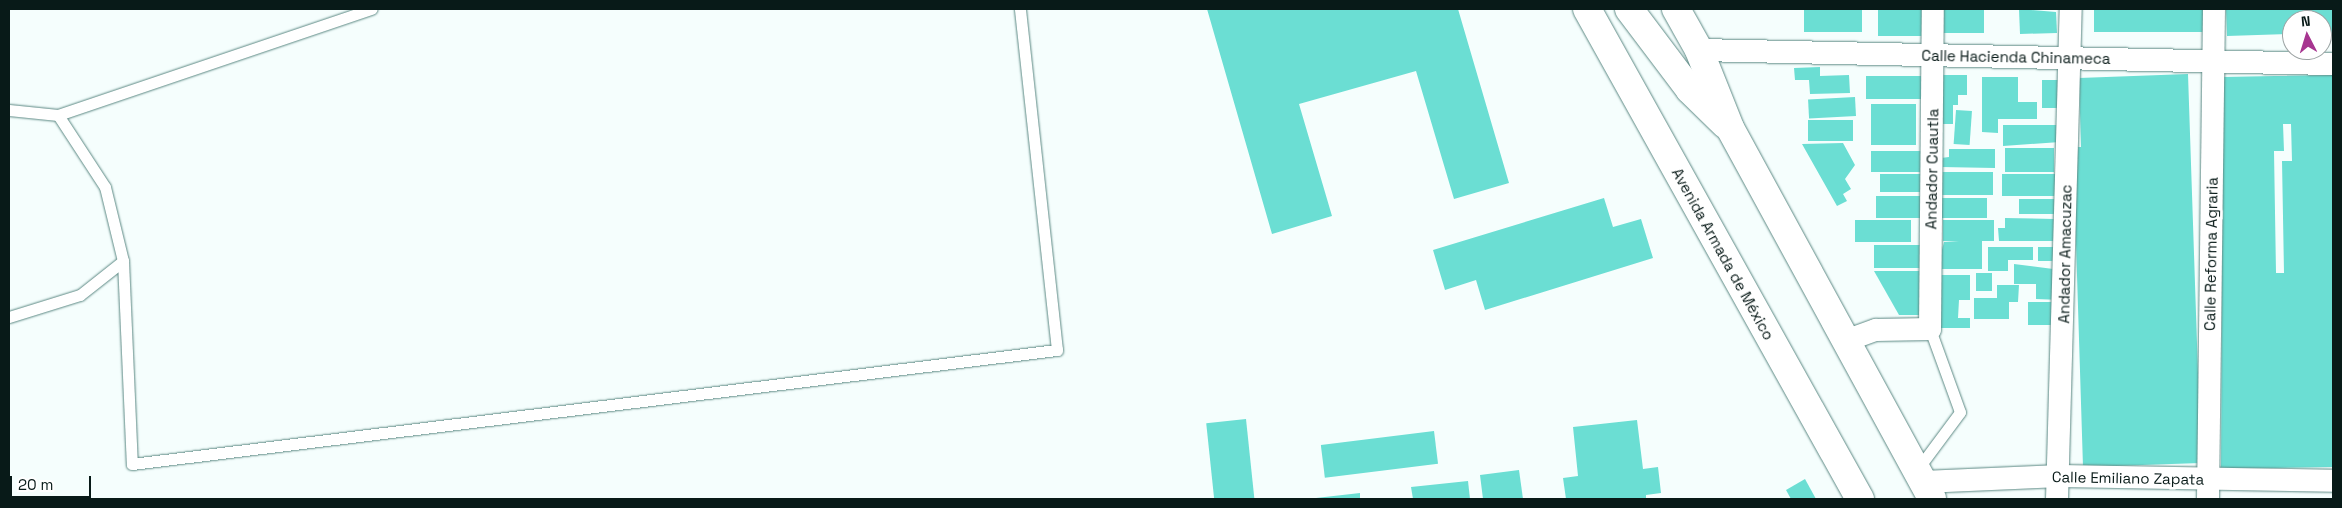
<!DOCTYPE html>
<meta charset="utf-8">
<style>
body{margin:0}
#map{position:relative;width:2342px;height:508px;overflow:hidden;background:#f5fefd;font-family:"Space Grotesk",sans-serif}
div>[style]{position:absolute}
.building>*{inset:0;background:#6bded3;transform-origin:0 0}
.roads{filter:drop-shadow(0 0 1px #5c8984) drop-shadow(0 0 1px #5c8984)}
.service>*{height:11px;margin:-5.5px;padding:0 5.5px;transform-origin:5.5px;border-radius:5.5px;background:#fff}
.minor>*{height:22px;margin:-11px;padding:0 11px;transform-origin:11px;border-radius:11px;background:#fff}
.primary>*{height:28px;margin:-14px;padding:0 14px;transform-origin:14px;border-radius:14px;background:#fff}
span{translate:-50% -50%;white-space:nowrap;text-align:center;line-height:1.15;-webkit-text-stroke:5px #fff;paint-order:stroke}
.street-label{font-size:15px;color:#081a18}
.frame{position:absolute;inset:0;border:10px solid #081a18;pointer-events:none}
.north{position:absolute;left:2282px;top:10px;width:50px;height:50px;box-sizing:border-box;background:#fff;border:1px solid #9ca3a3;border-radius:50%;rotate:355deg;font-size:14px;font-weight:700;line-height:20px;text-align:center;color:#081a18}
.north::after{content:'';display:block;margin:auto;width:18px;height:22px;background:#a73590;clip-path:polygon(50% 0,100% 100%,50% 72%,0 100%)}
.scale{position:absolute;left:10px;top:476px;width:81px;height:22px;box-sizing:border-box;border:2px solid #081a18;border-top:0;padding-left:6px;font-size:15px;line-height:18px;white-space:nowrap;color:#081a18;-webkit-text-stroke:4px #fff;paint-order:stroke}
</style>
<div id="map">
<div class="building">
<div style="clip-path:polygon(1207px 9px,1458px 9px,1509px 183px,1454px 199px,1416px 71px,1299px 104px,1332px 216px,1272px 234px)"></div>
<div style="left:1804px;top:9px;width:58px;height:23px"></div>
<div style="left:1878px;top:9px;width:47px;height:27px"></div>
<div style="left:1943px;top:9px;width:41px;height:24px"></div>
<div style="clip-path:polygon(2019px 9px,2056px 12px,2057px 33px,2020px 34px)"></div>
<div style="left:2094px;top:9px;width:115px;height:23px"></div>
<div style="clip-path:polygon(2226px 9px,2333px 9px,2333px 33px,2322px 33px,2322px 20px,2292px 20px,2292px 34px,2227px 36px)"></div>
<div style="clip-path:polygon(1820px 67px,1820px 76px,1849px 75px,1850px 93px,1810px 94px,1809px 80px,1795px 80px,1794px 68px)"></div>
<div style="clip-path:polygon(2188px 74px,2201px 463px,2083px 467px,2073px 147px,2081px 147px,2079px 78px)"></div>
<div style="clip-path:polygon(1939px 75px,1967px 75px,1967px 95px,1958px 95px,1958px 105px,1953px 105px,1953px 124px,1938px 124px)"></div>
<div style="clip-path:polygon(evenodd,2333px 75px,2333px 467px,2221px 469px,2223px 77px,2333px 75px,2283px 124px,2291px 124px,2292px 161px,2282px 161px,2284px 273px,2276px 273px,2274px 151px,2284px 151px,2283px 124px)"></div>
<div style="left:1866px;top:76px;width:58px;height:23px"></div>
<div style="clip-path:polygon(1982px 77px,2018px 77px,2018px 102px,2037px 102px,2037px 119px,1998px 119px,1998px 133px,1982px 132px)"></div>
<div style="left:2042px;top:80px;width:21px;height:28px"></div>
<div style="left:1855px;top:97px;width:19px;height:47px;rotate:87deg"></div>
<div style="left:1871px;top:104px;width:45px;height:41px"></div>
<div style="left:1956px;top:110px;width:16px;height:34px;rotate:4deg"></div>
<div style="left:1853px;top:120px;width:21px;height:45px;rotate:90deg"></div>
<div style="clip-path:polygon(2003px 125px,2060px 125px,2060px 142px,2003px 146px)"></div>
<div style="clip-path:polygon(1843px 143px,1855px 165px,1845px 179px,1851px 189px,1843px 194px,1847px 201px,1837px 206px,1802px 144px)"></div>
<div style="left:2005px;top:148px;width:49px;height:24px"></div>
<div style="clip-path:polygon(1949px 149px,1995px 149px,1995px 168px,1941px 167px,1941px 158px,1949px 157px)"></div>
<div style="left:1871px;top:151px;width:50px;height:21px"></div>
<div style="left:1941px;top:172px;width:52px;height:23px"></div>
<div style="left:1880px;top:174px;width:42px;height:18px"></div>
<div style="left:2002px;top:174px;width:56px;height:22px"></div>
<div style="left:1876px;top:196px;width:45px;height:22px"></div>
<div style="clip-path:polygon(1604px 198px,1613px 227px,1641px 219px,1653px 258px,1485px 310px,1476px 280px,1445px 290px,1433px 250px)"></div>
<div style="left:1942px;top:198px;width:45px;height:20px"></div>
<div style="left:2019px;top:199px;width:37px;height:15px"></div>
<div style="clip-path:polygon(2005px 218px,2054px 219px,2054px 241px,1999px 241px,1998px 228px,2005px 228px)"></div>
<div style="left:1855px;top:220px;width:56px;height:22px"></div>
<div style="clip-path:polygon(1943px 220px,1994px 220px,1994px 241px,1982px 241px,1982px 269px,1937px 269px,1944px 242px,1959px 242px,1943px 241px)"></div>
<div style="left:1874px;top:245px;width:48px;height:23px"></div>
<div style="clip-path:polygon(1988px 247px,2033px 247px,2033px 260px,2008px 260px,2008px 271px,1988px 271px)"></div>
<div style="left:2038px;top:247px;width:22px;height:14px"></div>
<div style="clip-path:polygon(2014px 264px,2061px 270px,2061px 300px,2036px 299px,2036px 284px,2014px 284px)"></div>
<div style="clip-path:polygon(1874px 271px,1920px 271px,1920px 315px,1899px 315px)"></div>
<div style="left:1976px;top:273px;width:16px;height:18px"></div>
<div style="clip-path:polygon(1940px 275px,1970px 275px,1970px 300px,1959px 300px,1958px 318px,1970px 318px,1970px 328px,1940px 328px)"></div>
<div style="clip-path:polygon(1997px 285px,2019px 285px,2018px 302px,2009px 302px,2009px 319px,1974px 319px,1974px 298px,1997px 298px)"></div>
<div style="left:2028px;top:302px;width:31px;height:23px"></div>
<div style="left:1246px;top:419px;width:81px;height:40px;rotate:84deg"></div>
<div style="clip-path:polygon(1637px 420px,1643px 469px,1658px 467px,1661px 493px,1646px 495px,1646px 499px,1566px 499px,1563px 478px,1578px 476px,1573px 427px)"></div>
<div style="left:1434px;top:431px;width:33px;height:114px;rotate:83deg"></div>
<div style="clip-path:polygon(1519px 470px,1523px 499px,1483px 499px,1480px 475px)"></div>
<div style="clip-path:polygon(1805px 479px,1816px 499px,1791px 499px,1786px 490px)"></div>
<div style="clip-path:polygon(1468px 481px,1470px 499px,1413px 499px,1411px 487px)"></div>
<div style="clip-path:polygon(1360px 493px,1360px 499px,1316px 499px,1316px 498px)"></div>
</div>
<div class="roads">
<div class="service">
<div style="left:9px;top:110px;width:49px;rotate:5.8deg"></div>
<div style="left:58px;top:115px;width:331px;rotate:-18.7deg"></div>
<div style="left:58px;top:115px;width:86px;rotate:56.9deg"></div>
<div style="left:105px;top:187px;width:76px;rotate:76.3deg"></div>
<div style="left:123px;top:261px;width:203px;rotate:87.5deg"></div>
<div style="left:132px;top:464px;width:932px;rotate:-7.03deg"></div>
<div style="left:1057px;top:350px;width:343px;rotate:-96.2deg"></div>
<div style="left:9px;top:317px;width:74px;rotate:-17.2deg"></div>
<div style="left:80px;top:295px;width:55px;rotate:-38.3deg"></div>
<div style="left:1917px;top:470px;width:72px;rotate:-53.4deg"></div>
<div style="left:1960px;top:412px;width:88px;rotate:-109.9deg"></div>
</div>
<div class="minor">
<div style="left:1699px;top:50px;width:634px;rotate:1.27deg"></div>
<div style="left:1845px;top:341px;width:33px;rotate:-20deg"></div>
<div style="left:1876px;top:330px;width:54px;rotate:-1.1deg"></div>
<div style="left:1930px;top:329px;width:320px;rotate:-89.5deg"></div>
<div style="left:1923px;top:482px;width:137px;rotate:-2.5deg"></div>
<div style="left:2060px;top:476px;width:273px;rotate:1deg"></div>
<div style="left:2057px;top:499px;width:490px;rotate:-88.4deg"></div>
<div style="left:2208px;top:499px;width:490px;rotate:-89.3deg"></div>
</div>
<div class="primary">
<div style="left:1587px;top:9px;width:561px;rotate:60.88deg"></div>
<div style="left:1629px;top:9px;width:101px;rotate:53deg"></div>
<div style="left:1690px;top:90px;width:49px;rotate:44.2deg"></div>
<div style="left:1676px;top:9px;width:47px;rotate:60.7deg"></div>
<div style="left:1699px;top:50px;width:84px;rotate:68.3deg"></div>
<div style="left:1730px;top:128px;width:422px;rotate:61.4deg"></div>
</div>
</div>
<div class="street-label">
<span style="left:2016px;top:57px;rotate:1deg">Calle Hacienda Chinameca</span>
<span style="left:1932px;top:169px;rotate:-89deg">Andador Cuautla</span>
<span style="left:1723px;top:254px;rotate:61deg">Avenida Armada de México</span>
<span style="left:2065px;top:254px;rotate:-89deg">Andador Amacuzac</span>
<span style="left:2211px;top:254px;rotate:-89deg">Calle Reforma Agraria</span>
<span style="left:2128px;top:478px;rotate:1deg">Calle Emiliano Zapata</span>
</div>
<div class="frame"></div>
<div class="north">N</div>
<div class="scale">20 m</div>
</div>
